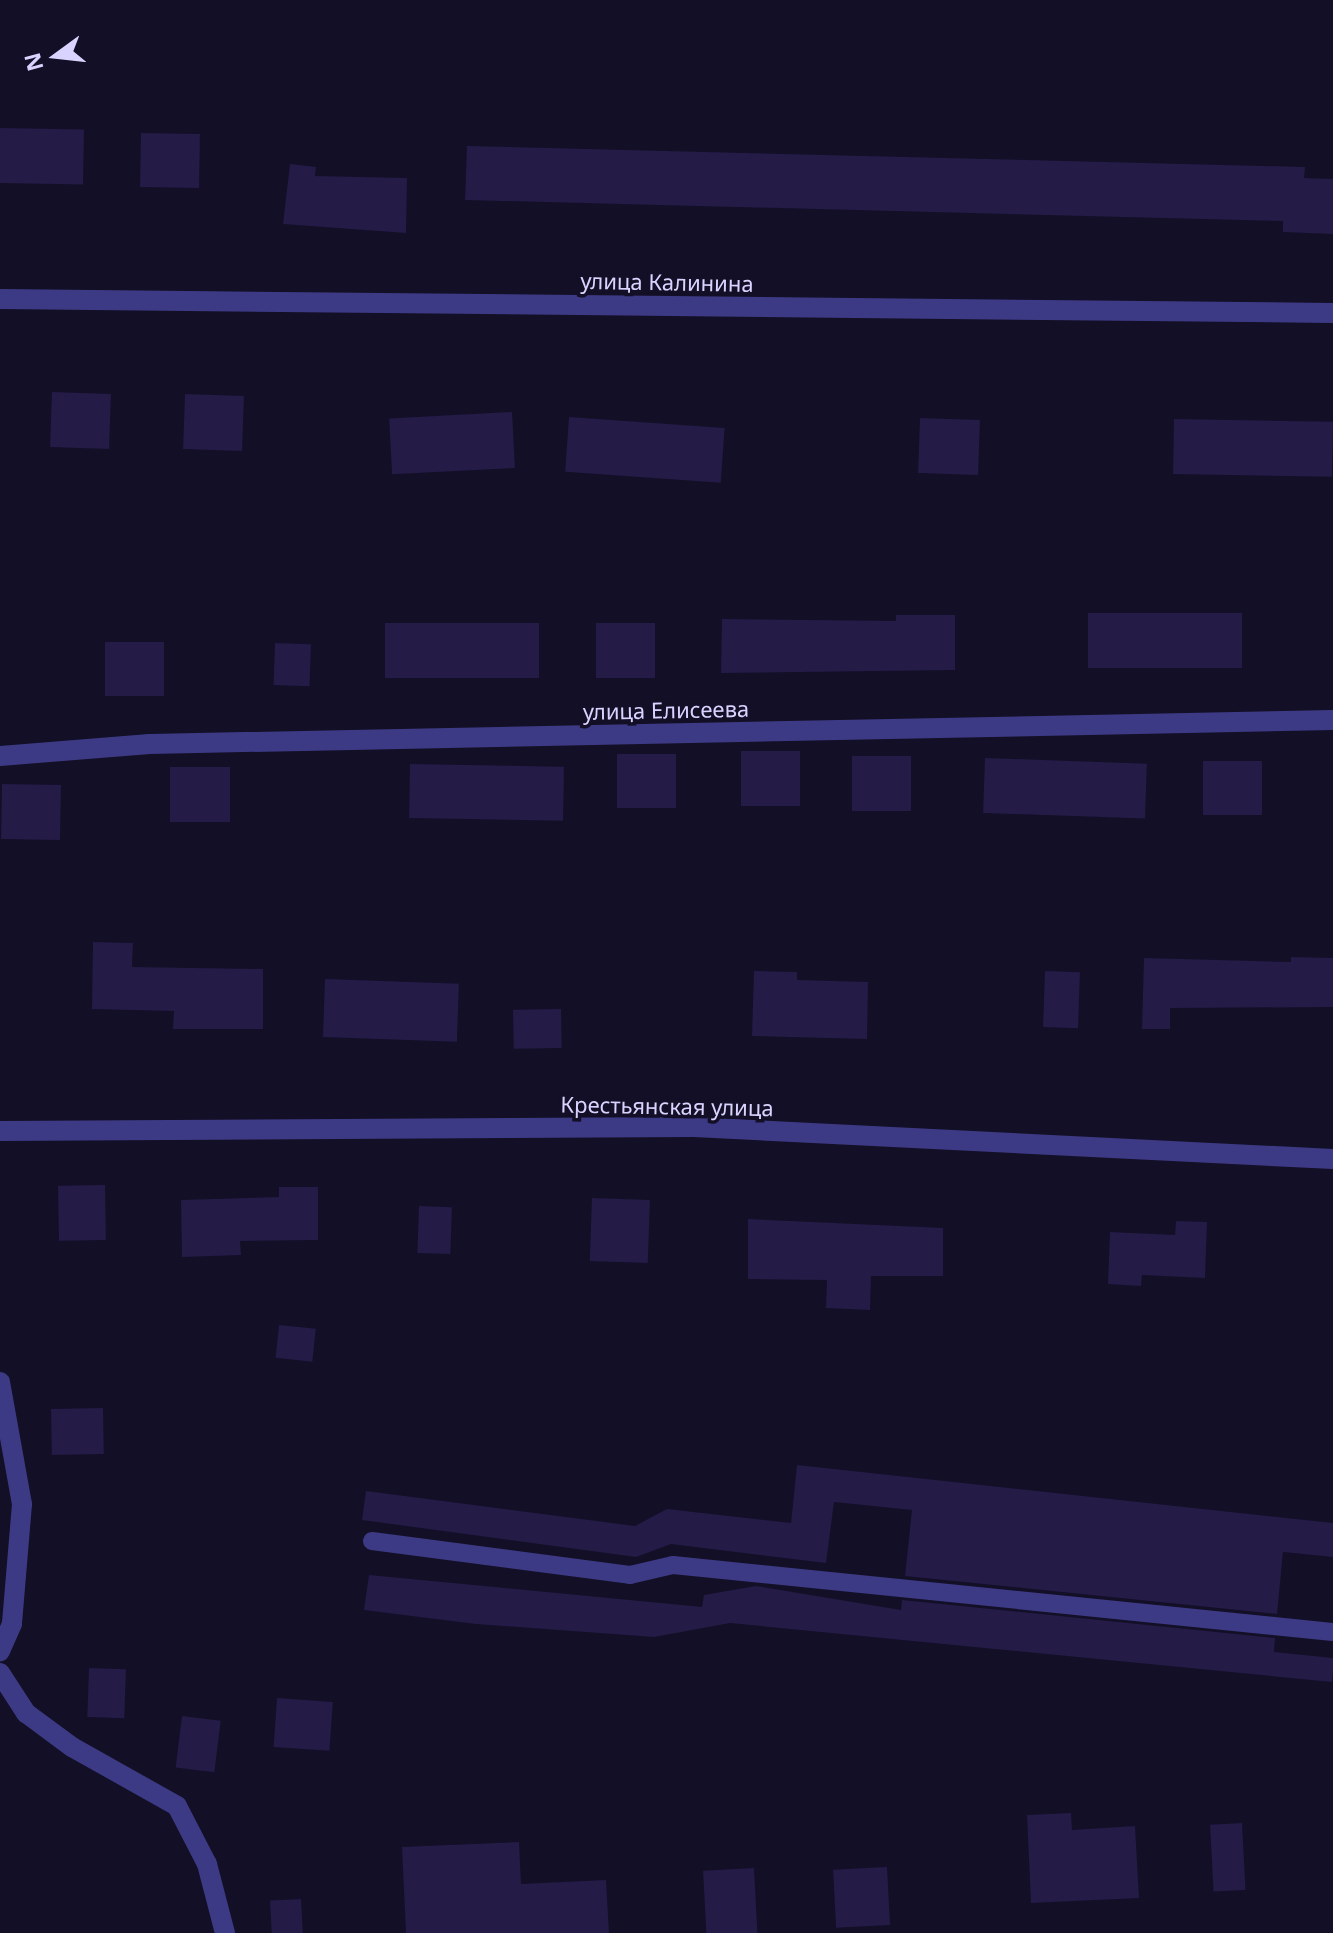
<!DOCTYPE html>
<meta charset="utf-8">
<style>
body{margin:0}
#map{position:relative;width:1333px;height:1933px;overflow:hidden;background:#130f26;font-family:"Noto Sans",sans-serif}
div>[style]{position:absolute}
.building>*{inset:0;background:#241b47;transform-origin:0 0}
.lane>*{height:18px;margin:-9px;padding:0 9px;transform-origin:9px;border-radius:9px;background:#3d3a85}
.street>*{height:20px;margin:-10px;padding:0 10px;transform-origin:10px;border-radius:10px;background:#3d3a85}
span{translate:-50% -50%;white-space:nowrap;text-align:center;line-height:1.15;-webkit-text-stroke:7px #130f26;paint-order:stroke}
.street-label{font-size:22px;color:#d9d4ff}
.north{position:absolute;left:16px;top:16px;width:80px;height:80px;-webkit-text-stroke:6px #130f26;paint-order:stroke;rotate:255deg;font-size:22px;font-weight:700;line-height:32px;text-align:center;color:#d9d4ff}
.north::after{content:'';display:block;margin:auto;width:28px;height:36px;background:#d9d4ff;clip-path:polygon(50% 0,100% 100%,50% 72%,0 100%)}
</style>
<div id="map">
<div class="building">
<div style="left:0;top:128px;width:84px;height:55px;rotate:1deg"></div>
<div style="left:141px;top:133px;width:59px;height:54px;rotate:1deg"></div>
<div style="clip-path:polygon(467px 146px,1305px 167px,1304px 178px,1333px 179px,1333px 234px,1283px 232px,1283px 221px,465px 200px)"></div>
<div style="clip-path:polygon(290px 164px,316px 167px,315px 176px,407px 178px,406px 233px,283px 224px)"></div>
<div style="left:52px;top:392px;width:59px;height:55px;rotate:2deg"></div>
<div style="left:185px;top:394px;width:59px;height:55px;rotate:2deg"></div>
<div style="left:512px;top:412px;width:56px;height:123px;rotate:87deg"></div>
<div style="left:569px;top:417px;width:156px;height:55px;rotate:4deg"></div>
<div style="left:920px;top:418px;width:60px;height:55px;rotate:2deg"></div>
<div style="left:1174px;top:419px;width:159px;height:55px;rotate:1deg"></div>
<div style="left:1242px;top:613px;width:55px;height:154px;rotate:90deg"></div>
<div style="clip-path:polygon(896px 615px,955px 615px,955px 670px,721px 673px,722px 619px,896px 621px)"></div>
<div style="left:539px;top:623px;width:55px;height:154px;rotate:90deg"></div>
<div style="left:596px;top:623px;width:59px;height:55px"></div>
<div style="left:105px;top:642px;width:59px;height:54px"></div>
<div style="left:275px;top:643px;width:36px;height:42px;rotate:2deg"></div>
<div style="left:741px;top:751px;width:59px;height:55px"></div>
<div style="left:617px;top:754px;width:59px;height:54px"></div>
<div style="left:852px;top:756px;width:59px;height:55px"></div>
<div style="left:985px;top:758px;width:162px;height:55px;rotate:2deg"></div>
<div style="left:1203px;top:761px;width:59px;height:54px"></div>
<div style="left:410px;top:764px;width:154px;height:54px;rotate:1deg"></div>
<div style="left:170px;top:767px;width:60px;height:55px"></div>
<div style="left:2px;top:784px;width:59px;height:55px;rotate:1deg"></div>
<div style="clip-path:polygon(93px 942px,133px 943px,132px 967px,263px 969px,263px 1029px,173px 1029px,174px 1011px,92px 1009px)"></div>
<div style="clip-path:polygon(1291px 957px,1333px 958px,1333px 1007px,1170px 1008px,1170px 1029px,1142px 1029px,1144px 958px,1291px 962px)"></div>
<div style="clip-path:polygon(754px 971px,797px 972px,797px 980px,868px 982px,867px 1039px,752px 1036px)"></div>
<div style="left:1045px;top:971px;width:35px;height:56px;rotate:2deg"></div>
<div style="left:325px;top:979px;width:134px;height:58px;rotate:2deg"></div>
<div style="left:561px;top:1009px;width:39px;height:48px;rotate:89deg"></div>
<div style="left:105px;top:1185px;width:55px;height:47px;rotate:89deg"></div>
<div style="clip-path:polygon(279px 1187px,318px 1187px,318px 1240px,240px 1241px,241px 1255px,182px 1257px,181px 1200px,279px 1197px)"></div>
<div style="left:592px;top:1198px;width:58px;height:63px;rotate:2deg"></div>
<div style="left:419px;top:1206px;width:33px;height:47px;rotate:2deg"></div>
<div style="clip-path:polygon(748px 1219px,943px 1228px,943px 1276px,871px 1276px,870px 1310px,826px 1308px,827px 1280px,748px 1279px)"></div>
<div style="clip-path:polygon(1176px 1221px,1207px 1222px,1205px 1278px,1142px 1275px,1141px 1286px,1108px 1284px,1110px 1232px,1175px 1235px)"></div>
<div style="left:279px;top:1325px;width:37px;height:33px;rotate:6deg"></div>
<div style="left:103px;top:1408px;width:46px;height:52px;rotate:89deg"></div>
<div style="clip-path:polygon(797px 1465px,1333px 1523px,1333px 1557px,1283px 1552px,1277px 1614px,905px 1576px,912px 1510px,834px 1502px,826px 1563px,671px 1544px,636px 1557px,362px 1520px,366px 1491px,635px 1526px,667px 1509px,791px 1523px)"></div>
<div style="clip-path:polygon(369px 1575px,702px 1607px,704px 1595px,756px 1586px,901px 1610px,902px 1600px,1275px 1638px,1274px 1652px,1333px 1658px,1333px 1670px,1332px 1682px,730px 1623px,654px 1637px,476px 1624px,364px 1610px)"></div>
<div style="left:89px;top:1668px;width:37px;height:49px;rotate:2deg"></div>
<div style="left:277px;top:1698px;width:56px;height:49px;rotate:4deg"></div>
<div style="left:182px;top:1716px;width:39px;height:52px;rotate:7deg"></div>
<div style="clip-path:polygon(1071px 1813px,1072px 1830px,1135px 1826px,1139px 1898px,1031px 1903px,1027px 1815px)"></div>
<div style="left:1242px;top:1823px;width:67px;height:32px;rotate:87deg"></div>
<div style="clip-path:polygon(519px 1842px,521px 1884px,606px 1880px,609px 1933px,406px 1933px,402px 1847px)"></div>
<div style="left:887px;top:1867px;width:58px;height:54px;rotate:87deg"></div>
<div style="left:754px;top:1868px;width:65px;height:51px;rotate:87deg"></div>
<div style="left:301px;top:1899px;width:34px;height:31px;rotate:87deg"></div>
</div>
<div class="lane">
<div style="left:372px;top:1541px;width:260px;rotate:7.5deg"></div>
<div style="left:630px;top:1575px;width:44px;rotate:-13.1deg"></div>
<div style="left:673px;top:1565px;width:663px;rotate:5.8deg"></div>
</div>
<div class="street">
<div style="left:0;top:299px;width:1333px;rotate:0.6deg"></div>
<div style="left:0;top:756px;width:150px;rotate:-4.6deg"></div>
<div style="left:150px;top:744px;width:1183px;rotate:-1.16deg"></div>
<div style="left:0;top:1131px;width:694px;rotate:-0.33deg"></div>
<div style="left:694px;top:1127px;width:640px;rotate:2.87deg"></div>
<div style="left:0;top:1382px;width:124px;rotate:79.8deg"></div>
<div style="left:22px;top:1504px;width:120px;rotate:94.8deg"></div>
<div style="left:12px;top:1624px;width:30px;rotate:114deg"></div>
<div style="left:0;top:1673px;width:48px;rotate:57deg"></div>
<div style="left:26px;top:1713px;width:57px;rotate:36.5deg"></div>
<div style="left:72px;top:1747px;width:120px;rotate:29.3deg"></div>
<div style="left:177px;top:1806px;width:65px;rotate:62.7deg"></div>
<div style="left:207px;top:1864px;width:71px;rotate:75.4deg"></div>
</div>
<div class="street-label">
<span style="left:667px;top:282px;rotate:1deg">улица Калинина</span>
<span style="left:666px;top:710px;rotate:-1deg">улица Елисеева</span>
<span style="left:667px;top:1106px;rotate:1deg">Крестьянская улица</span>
</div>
<div class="north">N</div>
</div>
